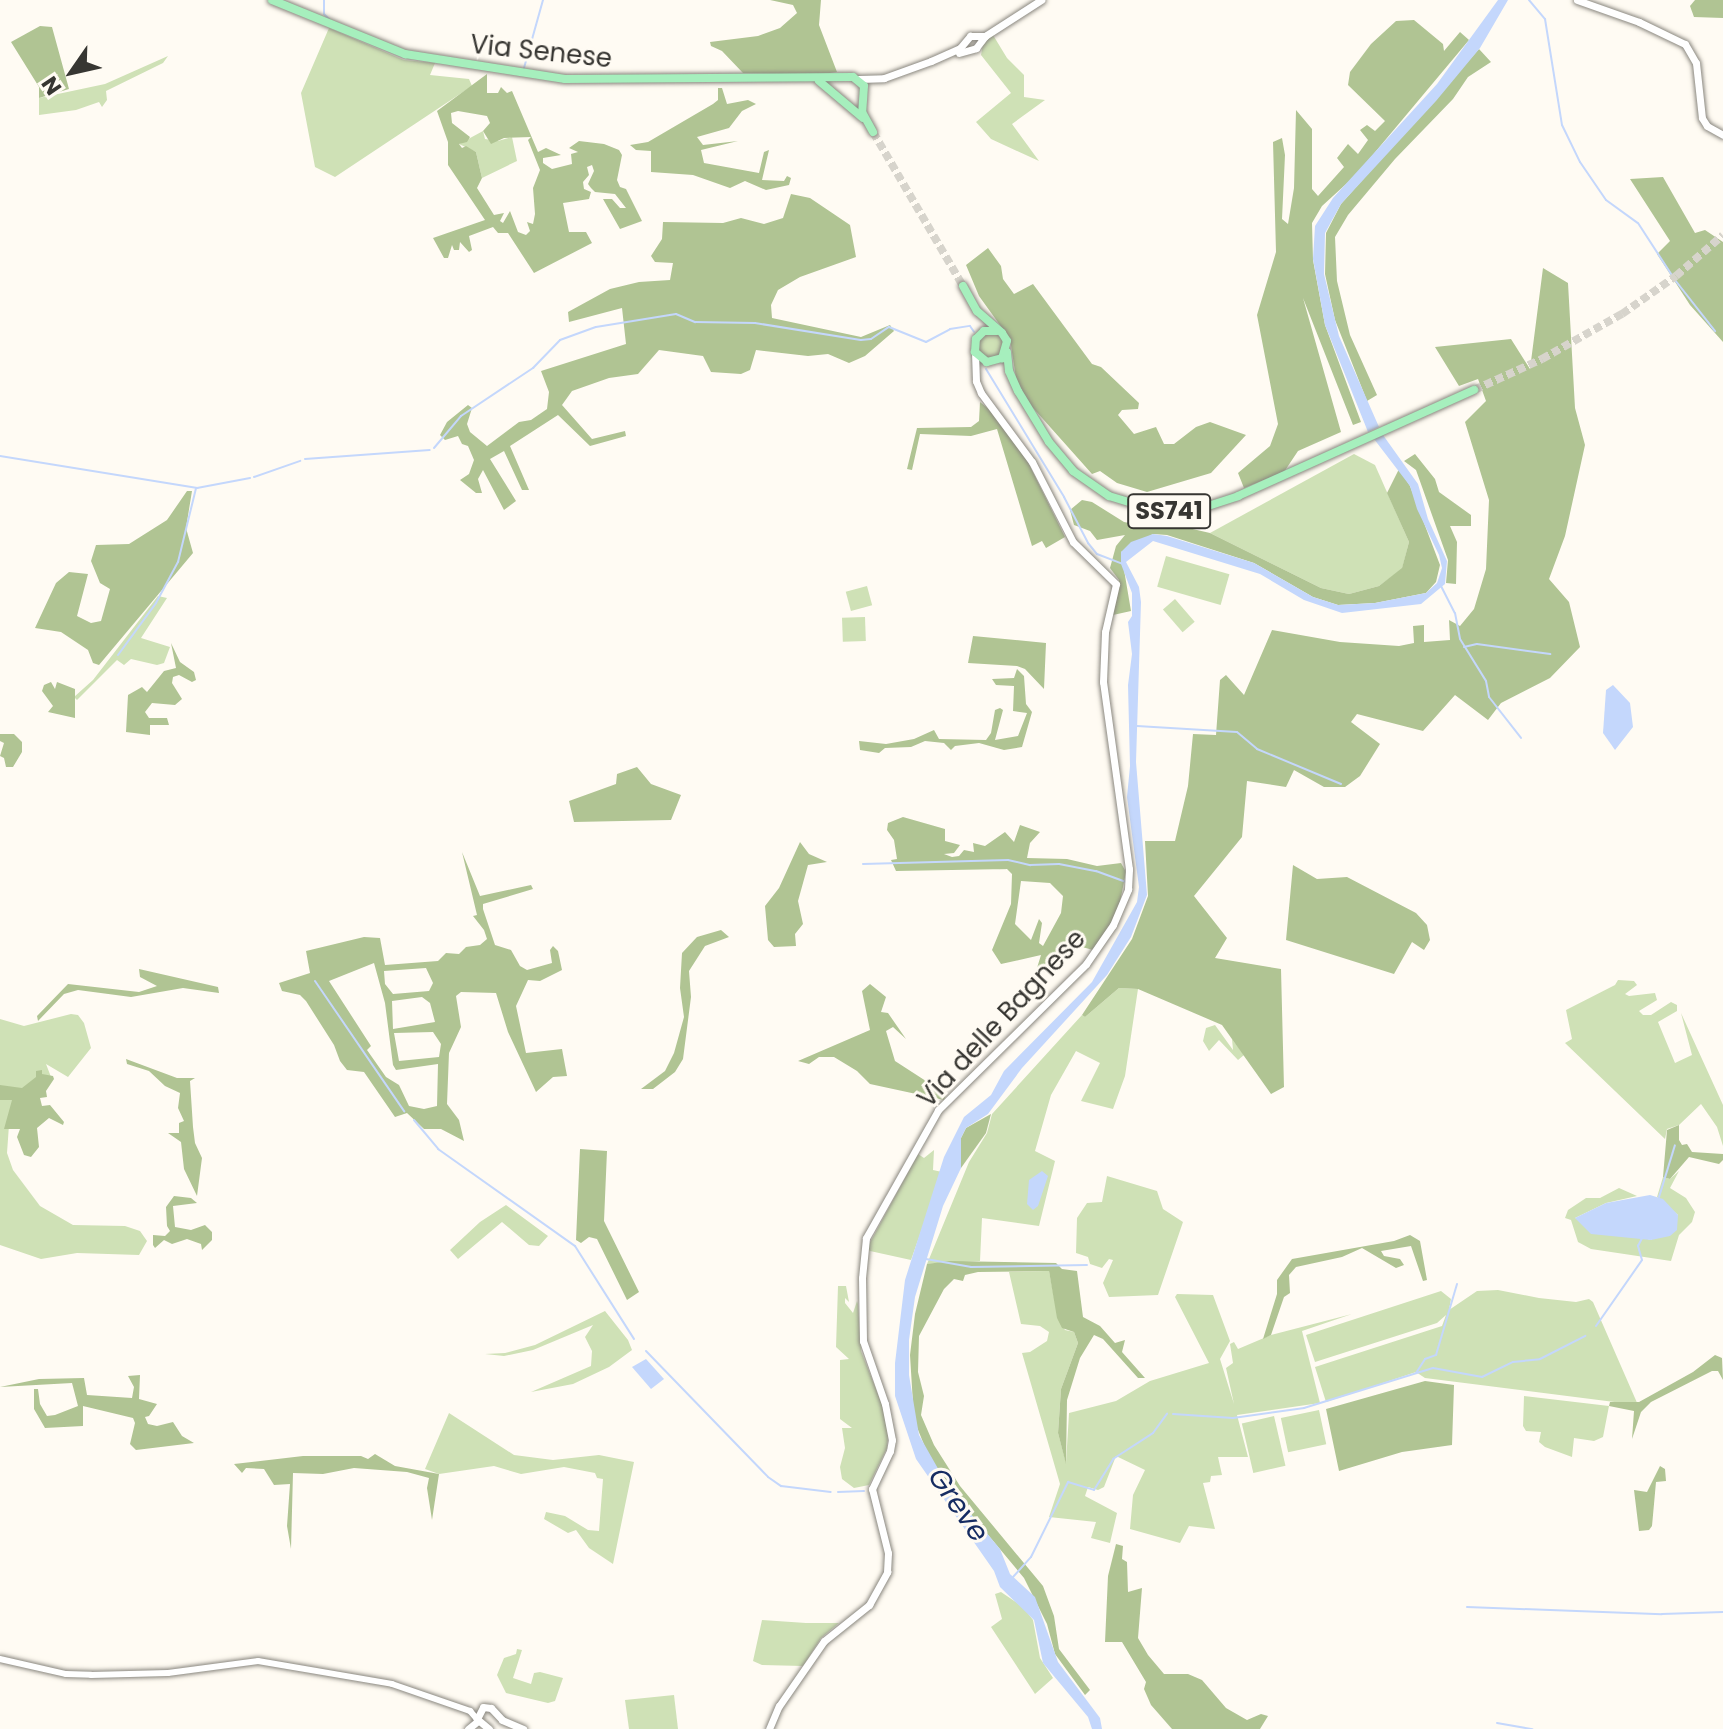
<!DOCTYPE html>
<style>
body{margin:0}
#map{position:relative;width:1723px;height:1729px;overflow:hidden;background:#fffbf3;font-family:Poppins,sans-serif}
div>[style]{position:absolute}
.green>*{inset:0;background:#cfe1b6;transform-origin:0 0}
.round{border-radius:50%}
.forest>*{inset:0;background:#b0c493}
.water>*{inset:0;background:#c4d7fc}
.stream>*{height:2px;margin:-1px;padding:0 1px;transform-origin:1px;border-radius:1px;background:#c4d7fc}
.primary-tunnel>*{height:8px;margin-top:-4px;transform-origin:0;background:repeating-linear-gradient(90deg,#d7d4cc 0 8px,transparent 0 12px)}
.roads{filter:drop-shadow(0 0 2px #8a877f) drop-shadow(0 0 2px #8a877f)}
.tertiary>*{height:6px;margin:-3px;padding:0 3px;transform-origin:3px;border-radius:3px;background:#fff}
.secondary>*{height:7px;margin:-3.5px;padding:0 3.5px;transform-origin:3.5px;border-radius:3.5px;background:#fff}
.primary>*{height:8px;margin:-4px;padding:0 4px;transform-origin:4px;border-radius:4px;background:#a6efbd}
span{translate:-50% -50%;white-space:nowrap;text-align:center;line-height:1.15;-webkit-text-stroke:6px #fffbf3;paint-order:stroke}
.shield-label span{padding:2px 6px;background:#fffbf3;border:2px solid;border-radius:6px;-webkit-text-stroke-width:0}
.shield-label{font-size:24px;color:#373632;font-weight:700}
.street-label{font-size:26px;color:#373632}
.water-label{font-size:28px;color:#162c62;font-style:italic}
.north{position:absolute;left:32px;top:32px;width:80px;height:80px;-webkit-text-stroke:6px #fffbf3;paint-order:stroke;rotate:236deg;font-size:22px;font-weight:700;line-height:32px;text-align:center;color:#373632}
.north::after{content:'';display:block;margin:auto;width:28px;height:36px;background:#373632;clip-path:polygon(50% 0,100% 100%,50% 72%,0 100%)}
</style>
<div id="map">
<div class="green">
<div style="clip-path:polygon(329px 28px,404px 60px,435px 63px,430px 75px,469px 79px,472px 86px,335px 177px,315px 167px,301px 93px)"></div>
<div style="clip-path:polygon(993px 35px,1007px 58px,1024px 75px,1024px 97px,1045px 100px,1012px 124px,1039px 161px,991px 139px,976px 122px,1011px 93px,981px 55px,983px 44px)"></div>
<div style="clip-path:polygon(168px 56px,163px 63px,106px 91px,107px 100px,102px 107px,99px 102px,76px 110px,39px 115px,39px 98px,105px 84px)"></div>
<div style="clip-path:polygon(483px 131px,485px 139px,498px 141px,512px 137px,517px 161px,482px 178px,476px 152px,459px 144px)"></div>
<div class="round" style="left:978px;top:333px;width:26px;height:26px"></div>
<div style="clip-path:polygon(1354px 454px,1375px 465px,1409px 542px,1402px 569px,1379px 586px,1349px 594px,1321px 588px,1210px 533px)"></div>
<div style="left:1166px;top:556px;width:66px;height:32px;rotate:16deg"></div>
<div style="left:867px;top:586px;width:20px;height:22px;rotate:75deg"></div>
<div style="clip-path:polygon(158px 596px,167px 598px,141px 638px,170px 647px,164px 663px,157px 665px,131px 659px,124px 665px,117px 660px,77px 700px,74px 697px,93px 680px)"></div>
<div style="left:1175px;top:599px;width:30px;height:16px;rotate:49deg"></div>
<div style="left:865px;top:617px;width:24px;height:23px;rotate:88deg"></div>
<div style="clip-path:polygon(1618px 980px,1634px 981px,1637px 985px,1625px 994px,1629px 996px,1655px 993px,1657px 1000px,1639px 1011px,1643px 1015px,1651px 1015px,1671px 1002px,1677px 1005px,1677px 1011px,1658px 1022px,1675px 1063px,1692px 1055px,1681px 1013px,1723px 1105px,1723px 1146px,1717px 1127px,1701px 1104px,1679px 1125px,1667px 1129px,1665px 1139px,1565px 1043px,1572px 1039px,1566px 1010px,1615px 985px)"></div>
<div style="clip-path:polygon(1119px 988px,1138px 989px,1125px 1076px,1113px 1109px,1081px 1101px,1100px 1063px,1076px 1051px,1051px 1095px,1035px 1151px,1055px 1161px,1039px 1226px,982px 1218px,980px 1261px,927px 1264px,969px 1162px,987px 1133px,992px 1114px,1082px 1015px,1085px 1017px)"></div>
<div style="clip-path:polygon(71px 1014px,78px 1015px,84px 1023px,91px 1048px,68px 1077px,46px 1064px,51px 1077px,9px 1125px,7px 1153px,13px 1170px,40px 1206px,73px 1225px,125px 1226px,140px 1231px,147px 1241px,139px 1255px,77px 1253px,41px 1259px,0 1245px,0 1019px,24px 1026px)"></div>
<div style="clip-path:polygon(1215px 1025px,1233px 1050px,1232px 1039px,1244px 1055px,1238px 1060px,1219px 1040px,1209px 1051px,1203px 1041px,1206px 1028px)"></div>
<div style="clip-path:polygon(934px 1150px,933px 1170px,942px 1172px,911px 1260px,870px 1251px,867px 1248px,918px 1154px,924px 1158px)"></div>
<div style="clip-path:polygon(1679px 1171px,1670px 1188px,1686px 1198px,1695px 1212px,1692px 1222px,1679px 1235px,1671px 1261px,1591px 1249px,1578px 1242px,1571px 1220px,1565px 1218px,1568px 1210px,1586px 1198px,1600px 1198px,1619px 1188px,1637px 1196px,1606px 1203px,1575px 1218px,1651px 1240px,1678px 1215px,1657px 1197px,1663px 1177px,1670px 1179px)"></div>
<div style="clip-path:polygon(1107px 1176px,1157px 1191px,1163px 1209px,1183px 1222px,1158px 1295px,1109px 1297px,1103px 1283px,1113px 1260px,1109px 1259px,1102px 1268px,1090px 1264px,1088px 1257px,1076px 1253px,1077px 1218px,1087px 1203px,1102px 1202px)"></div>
<div style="clip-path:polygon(506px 1205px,548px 1236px,539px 1246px,529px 1245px,502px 1222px,458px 1259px,450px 1250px,480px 1222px)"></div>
<div style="clip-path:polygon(1049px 1271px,1058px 1318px,1065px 1330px,1074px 1332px,1078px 1343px,1061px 1389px,1058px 1433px,1066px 1463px,1069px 1413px,1116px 1401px,1150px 1381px,1209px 1363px,1175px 1297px,1177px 1294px,1213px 1295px,1230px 1341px,1220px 1359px,1234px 1404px,1226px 1368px,1233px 1363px,1230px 1344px,1234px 1342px,1238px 1349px,1271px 1335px,1352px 1314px,1302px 1331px,1320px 1403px,1237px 1415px,1248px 1457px,1218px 1457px,1222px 1475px,1211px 1476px,1210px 1482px,1203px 1483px,1215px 1529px,1189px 1526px,1180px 1543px,1130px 1529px,1133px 1495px,1145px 1470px,1116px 1456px,1104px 1487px,1098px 1490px,1088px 1487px,1085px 1496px,1117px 1513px,1110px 1543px,1091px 1538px,1096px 1522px,1049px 1517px,1060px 1484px,1022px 1353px,1030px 1352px,1047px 1341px,1049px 1332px,1040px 1326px,1021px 1324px,1009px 1272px)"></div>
<div style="clip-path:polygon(838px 1286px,846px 1286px,849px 1302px,845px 1298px,845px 1303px,853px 1313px,857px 1301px,858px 1304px,861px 1351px,883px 1407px,888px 1435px,887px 1448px,869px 1485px,854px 1488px,842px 1479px,840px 1467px,845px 1448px,842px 1428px,852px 1428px,840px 1419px,840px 1360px,849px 1359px,836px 1347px)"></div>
<div style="clip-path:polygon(1498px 1290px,1539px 1298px,1576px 1302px,1589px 1299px,1593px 1302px,1638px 1405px,1425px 1378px,1416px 1372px,1326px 1402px,1315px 1367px,1442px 1326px,1446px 1315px,1437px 1323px,1315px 1362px,1306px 1335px,1441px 1291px,1451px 1299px,1449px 1310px,1477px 1291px)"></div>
<div style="clip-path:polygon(605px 1311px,628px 1340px,632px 1350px,609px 1367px,573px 1384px,531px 1392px,591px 1366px,592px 1351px,585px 1337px,593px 1325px,533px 1350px,504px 1356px,485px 1354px,505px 1353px,535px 1345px)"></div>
<div style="clip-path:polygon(1524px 1396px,1609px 1406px,1603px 1437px,1594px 1441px,1574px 1438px,1572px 1457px,1545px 1447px,1539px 1442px,1541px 1432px,1526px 1431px,1523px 1426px)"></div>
<div style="left:1319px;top:1410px;width:35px;height:39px;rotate:78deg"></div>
<div style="clip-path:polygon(449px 1413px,514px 1455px,553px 1460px,599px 1455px,634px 1462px,613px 1564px,589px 1548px,576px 1530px,568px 1533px,544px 1519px,546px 1512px,565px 1516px,588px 1530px,599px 1531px,603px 1479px,597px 1478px,595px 1473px,564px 1467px,521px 1474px,494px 1466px,439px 1474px,425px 1469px)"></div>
<div style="left:1274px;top:1416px;width:51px;height:33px;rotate:77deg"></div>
<div style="clip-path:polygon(1001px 1592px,1023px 1607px,1033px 1620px,1040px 1658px,1053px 1678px,1035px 1694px,991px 1627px,1002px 1619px,995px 1594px)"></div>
<div style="clip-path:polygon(762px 1620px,806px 1623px,839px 1623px,821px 1638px,803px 1666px,762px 1665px,753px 1661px)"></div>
<div style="clip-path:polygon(517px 1649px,522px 1650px,513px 1678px,531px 1684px,534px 1673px,540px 1672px,563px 1678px,555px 1701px,548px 1703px,506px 1693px,497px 1675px,504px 1658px,516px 1654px)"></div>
<div style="clip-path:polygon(674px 1695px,678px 1729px,629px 1729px,625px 1700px)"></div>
</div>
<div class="forest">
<div style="clip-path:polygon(770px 0,821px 0,819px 25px,837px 72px,814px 75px,743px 73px,722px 51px,711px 46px,710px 42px,758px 36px,780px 28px,797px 13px,793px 5px)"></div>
<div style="clip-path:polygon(1695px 0,1723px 0,1723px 18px,1694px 17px,1690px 6px)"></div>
<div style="clip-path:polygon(1414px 20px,1443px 44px,1444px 51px,1460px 32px,1469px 40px,1356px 175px,1322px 206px,1312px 223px,1313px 260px,1325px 325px,1361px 422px,1353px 425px,1303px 298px,1341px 432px,1298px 451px,1284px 472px,1244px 488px,1238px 473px,1270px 446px,1278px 424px,1257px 315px,1276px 252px,1273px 142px,1282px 138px,1285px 155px,1282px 219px,1288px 224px,1294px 188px,1296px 110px,1312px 129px,1312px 189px,1318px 196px,1344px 167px,1337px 158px,1348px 144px,1358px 154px,1368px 140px,1360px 130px,1367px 125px,1375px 131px,1385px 121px,1348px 85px,1350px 72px,1371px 44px,1396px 21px)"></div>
<div style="clip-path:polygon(40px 26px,52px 27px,69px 89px,39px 98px,39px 87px,11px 42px)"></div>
<div style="clip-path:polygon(1479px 49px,1491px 62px,1468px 77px,1453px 99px,1395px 159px,1348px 215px,1335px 237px,1337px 281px,1350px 335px,1377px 395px,1367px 401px,1335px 320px,1325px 274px,1326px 233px,1341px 204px)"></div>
<div style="clip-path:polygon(evenodd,487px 74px,487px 93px,498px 93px,501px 87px,507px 93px,512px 91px,538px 152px,546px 148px,561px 155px,543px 158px,543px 163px,552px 169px,572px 164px,571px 154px,578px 152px,569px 148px,579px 141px,604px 144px,619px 150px,622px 155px,617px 180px,620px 187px,626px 189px,642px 221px,620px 229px,603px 199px,612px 199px,620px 208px,626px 208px,615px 194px,595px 192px,591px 188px,588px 184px,594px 171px,592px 165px,587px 167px,589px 175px,583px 182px,584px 189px,591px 192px,589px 199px,563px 203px,569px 232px,586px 232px,592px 243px,534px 273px,508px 233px,498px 233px,493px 227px,469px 236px,472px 250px,469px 252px,460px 242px,459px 250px,454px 250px,452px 245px,448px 258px,444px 258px,433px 238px,485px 220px,448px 165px,448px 142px,437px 111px,487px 74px,458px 111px,487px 116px,490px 123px,483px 131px,491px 144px,504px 138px,531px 137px,528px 140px,540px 170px,533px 188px,535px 214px,533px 224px,527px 222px,530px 231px,526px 235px,518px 232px,510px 211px,503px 223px,500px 221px,504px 213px,494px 215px,477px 188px,482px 178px,476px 152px,466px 146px,462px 148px,459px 144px,467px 142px,470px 137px,452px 123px,451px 113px,458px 111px)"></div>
<div style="clip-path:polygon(718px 88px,722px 88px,727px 104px,748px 100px,756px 104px,742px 111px,729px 128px,697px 137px,703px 145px,738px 141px,701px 150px,704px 163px,759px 173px,764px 152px,769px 150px,762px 180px,784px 181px,787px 176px,791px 178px,789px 185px,766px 190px,745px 181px,730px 188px,693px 175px,651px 172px,651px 151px,636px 150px,630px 145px,648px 142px,713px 104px,718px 100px)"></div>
<div style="clip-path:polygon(1663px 177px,1695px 233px,1705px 230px,1723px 242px,1723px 342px,1690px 305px,1657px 254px,1670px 241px,1630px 179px)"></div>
<div style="clip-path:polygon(791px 194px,810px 198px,850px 225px,856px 257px,800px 277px,778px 290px,771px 305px,772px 318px,861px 337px,890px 325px,894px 331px,865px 356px,849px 363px,828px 354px,808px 356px,756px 350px,750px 370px,741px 374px,711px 372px,703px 356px,659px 350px,638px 374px,609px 378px,572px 391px,562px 405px,592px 439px,625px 431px,626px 436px,590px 446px,558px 415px,510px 446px,529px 490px,522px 490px,504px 451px,490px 459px,516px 501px,504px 510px,483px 470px,478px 479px,482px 493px,476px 493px,460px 480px,469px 474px,474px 460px,468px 446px,462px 444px,458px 436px,445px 440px,440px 435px,447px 422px,468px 405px,472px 408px,467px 424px,470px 432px,487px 446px,519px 422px,531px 420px,547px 409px,549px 392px,541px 371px,626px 344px,622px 308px,569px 322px,568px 312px,610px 289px,639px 282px,670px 280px,673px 263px,655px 262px,651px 256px,662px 239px,663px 222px,723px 223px,741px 218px,764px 224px,783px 218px)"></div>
<div style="clip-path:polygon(988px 248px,1001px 266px,1003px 279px,1014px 294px,1033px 284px,1092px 364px,1101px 367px,1139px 403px,1138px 409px,1122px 410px,1118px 415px,1134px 434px,1156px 427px,1164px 444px,1174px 444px,1196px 427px,1210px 422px,1246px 435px,1211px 473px,1147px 492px,1117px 483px,1100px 471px,1092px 474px,1018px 391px,1010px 339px,979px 296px,966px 265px)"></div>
<div style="clip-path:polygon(1543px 268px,1568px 283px,1575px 408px,1585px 445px,1565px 536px,1549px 579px,1569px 602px,1580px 647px,1550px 678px,1501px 703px,1488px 720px,1455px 695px,1423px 731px,1357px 714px,1351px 722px,1380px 744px,1360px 776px,1345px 787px,1324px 787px,1294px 770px,1286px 787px,1247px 781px,1242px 837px,1194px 896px,1227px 938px,1215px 958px,1281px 969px,1284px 1087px,1271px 1094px,1222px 1025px,1138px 989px,1119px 988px,1085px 1017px,1082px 1015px,1132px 939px,1148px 896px,1145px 841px,1175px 841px,1188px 786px,1193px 734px,1216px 735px,1220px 680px,1226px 675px,1244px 695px,1272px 630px,1340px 642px,1399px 646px,1414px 643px,1413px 626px,1424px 625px,1424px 642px,1450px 640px,1449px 620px,1460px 626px,1474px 609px,1486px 569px,1489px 500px,1465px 422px,1486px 401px,1478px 379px,1459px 386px,1435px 347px,1511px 339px,1530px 369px)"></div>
<div style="clip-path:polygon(980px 402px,995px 414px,1024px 454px,1065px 537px,1046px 548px,1042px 541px,1032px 546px,997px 429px,971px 436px,920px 434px,912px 470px,907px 469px,917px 428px,971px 427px,979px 421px)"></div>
<div style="clip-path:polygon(1415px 454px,1435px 479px,1439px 492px,1471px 515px,1471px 526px,1450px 526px,1457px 542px,1456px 584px,1446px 583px,1448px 560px,1416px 470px,1404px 461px)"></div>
<div style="clip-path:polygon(1399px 469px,1410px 486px,1440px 565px,1436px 582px,1426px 593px,1375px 603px,1338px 605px,1313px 597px,1254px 563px,1167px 535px,1153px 534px,1121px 552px,1131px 611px,1113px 615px,1119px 580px,1110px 568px,1116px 546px,1125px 535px,1097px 540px,1090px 531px,1074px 525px,1070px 510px,1082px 500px,1092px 502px,1124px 522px,1145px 526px,1171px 524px,1210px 533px,1321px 588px,1349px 594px,1379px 586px,1402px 568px,1409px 542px,1387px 493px)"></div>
<div style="clip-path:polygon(187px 491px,192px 491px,186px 528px,193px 553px,99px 665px,93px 663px,88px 650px,61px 632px,35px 628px,56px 583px,69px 572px,88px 574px,77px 616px,91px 623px,101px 621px,110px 589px,100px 583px,91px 561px,96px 545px,129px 544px,167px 520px)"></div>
<div style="clip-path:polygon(973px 636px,1046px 643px,1044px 689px,1025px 669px,1017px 666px,968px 663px)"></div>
<div style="clip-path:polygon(171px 643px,180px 662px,194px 672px,196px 680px,192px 682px,179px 675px,173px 677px,172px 683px,182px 699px,175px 705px,152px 703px,145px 712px,149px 718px,167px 718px,169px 725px,150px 725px,150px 735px,126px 732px,128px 695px,142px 687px,147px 692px,164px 671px,176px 668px)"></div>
<div style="clip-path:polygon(1017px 669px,1024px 676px,1026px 704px,1032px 712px,1022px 747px,1004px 750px,979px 743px,955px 746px,951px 750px,944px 743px,925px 741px,911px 747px,885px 748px,879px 753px,860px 750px,859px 741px,886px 744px,914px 739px,934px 730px,939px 739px,986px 740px,991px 733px,995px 710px,1000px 708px,1003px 710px,995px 740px,1018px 736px,1027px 713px,1013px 711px,1014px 686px,996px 685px,992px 679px,1014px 678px)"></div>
<div style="clip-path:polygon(51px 682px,55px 689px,57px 682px,75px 689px,75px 718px,48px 712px,53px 706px,42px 691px,44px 685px)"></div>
<div style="clip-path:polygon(0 734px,14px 734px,22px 742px,22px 752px,13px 767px,6px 767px,4px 758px,0 756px,4px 743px,0 741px)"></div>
<div style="clip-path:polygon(637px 767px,651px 784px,681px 795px,671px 820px,574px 822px,569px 801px,616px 784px,617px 774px)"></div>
<div style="clip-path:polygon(evenodd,903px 817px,945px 829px,945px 841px,960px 845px,954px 853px,944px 854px,952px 857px,959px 856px,964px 850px,974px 852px,973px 843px,985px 846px,1005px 832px,1014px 842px,1020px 825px,1040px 832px,1030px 843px,1027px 858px,1067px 859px,1097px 866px,1121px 863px,1126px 872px,1118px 912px,1093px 950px,1064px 942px,1056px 963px,1048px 974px,1037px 968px,1041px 955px,1001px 964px,992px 950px,1011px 904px,1012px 874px,1007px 869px,896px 871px,891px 860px,897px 859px,894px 840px,887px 830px,888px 823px,903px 817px,1021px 881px,1050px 883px,1063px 896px,1061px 913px,1043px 946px,1039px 943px,1042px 923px,1039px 919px,1031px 940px,1015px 924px,1021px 881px)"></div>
<div style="clip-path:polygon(800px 842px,809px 854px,827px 862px,808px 865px,798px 901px,803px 924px,795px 934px,796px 946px,774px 947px,768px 940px,765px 906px,779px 888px)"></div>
<div style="clip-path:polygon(evenodd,462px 852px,480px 896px,531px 885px,533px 889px,483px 904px,483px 909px,495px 945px,511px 950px,520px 966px,527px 970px,552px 963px,550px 950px,553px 946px,558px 951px,562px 970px,540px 981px,528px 980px,516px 1006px,526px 1053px,562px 1049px,567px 1076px,553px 1077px,536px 1092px,508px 1032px,496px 993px,461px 992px,456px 996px,461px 1027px,449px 1053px,447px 1104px,459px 1120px,464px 1141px,441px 1129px,424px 1129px,407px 1113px,395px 1117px,364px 1072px,347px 1070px,340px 1061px,334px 1045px,306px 1001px,300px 995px,282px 991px,279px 983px,310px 973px,306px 951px,364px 937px,380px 938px,385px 965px,438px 961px,446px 953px,459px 954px,466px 947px,480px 945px,487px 939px,484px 930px,473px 916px,477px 915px,462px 852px,374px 963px,385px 1003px,393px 1065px,396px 1070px,438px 1064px,437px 1106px,424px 1109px,409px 1106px,399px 1085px,386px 1077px,367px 1050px,371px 1046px,329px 981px,374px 963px,462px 852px,426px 968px,433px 983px,429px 991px,393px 994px,385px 984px,384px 971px,426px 968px,462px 852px,422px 997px,430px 1003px,435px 1022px,393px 1029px,392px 1001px,422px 997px,462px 852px,433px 1032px,441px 1044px,439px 1057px,399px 1061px,394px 1033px,433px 1032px)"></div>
<div style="clip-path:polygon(1293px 865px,1317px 879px,1347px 877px,1416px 913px,1427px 925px,1430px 940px,1424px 950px,1412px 942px,1394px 974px,1286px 940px)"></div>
<div style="clip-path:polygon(721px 930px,729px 937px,705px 946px,689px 971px,691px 997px,683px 1059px,675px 1072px,653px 1089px,641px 1089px,665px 1071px,674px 1053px,684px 1017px,680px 988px,682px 953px,697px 937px)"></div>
<div style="clip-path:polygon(139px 969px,218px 987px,219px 993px,183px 988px,131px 997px,78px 990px,64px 994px,38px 1021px,37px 1016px,68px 984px,139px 992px,157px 986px,140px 977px)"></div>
<div style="clip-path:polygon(870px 984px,886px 997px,881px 1012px,888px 1013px,906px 1039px,893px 1027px,886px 1031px,895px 1061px,946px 1094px,944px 1100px,870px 1084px,857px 1071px,834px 1057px,819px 1057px,809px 1064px,798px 1061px,870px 1030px,862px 991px)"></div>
<div style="clip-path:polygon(126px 1059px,177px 1078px,195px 1078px,190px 1081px,193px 1127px,195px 1143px,202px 1158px,197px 1196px,184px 1169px,181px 1142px,168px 1133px,179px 1133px,179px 1123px,184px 1121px,178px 1108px,180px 1093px,165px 1086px,149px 1071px,127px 1064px)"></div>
<div style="clip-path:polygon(42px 1070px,42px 1074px,53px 1076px,54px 1079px,46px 1091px,47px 1097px,40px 1098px,42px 1106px,50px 1105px,64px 1122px,63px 1125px,49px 1118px,37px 1128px,39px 1147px,31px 1157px,24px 1155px,17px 1137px,20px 1129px,4px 1129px,12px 1100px,0 1100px,0 1085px,22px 1088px,36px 1077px,36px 1071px)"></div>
<div style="clip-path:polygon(991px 1114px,986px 1133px,961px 1168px,961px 1138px,966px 1128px)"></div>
<div style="clip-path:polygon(1679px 1125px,1679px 1140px,1682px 1145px,1687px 1144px,1692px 1152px,1723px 1154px,1723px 1160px,1719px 1164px,1689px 1157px,1670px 1179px,1663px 1177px,1667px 1130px)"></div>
<div style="clip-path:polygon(580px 1149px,607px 1151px,604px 1221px,639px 1292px,627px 1300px,597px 1239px,589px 1237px,581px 1243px,576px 1240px)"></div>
<div style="clip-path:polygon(174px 1196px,191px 1198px,197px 1203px,173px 1206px,175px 1227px,191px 1230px,205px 1225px,212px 1232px,212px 1240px,202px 1250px,201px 1244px,187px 1239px,172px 1244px,164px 1240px,155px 1248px,153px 1245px,153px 1235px,165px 1236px,170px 1231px,167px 1226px,166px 1207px)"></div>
<div style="clip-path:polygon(1410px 1235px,1420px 1241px,1427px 1280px,1423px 1281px,1411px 1246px,1381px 1251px,1384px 1256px,1400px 1259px,1404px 1265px,1396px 1268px,1362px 1248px,1342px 1257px,1296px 1267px,1289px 1275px,1290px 1293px,1284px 1297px,1271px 1335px,1263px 1339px,1277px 1294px,1277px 1280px,1292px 1259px,1394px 1241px)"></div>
<div style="clip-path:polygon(950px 1261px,1056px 1263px,1062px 1269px,1077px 1271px,1083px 1317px,1100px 1326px,1115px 1343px,1125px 1340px,1122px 1352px,1145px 1378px,1138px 1378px,1103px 1339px,1094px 1335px,1080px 1358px,1067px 1400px,1066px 1464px,1058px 1433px,1061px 1389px,1078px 1343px,1074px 1332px,1062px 1328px,1057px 1318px,1049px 1271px,978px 1272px,965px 1275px,963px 1281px,954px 1279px,944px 1289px,919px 1336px,918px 1372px,924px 1396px,921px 1415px,934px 1445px,960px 1486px,1043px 1586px,1054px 1616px,1059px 1649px,1090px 1690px,1085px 1695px,1055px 1654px,1047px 1624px,1024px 1578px,949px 1488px,927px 1452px,914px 1420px,910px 1355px,915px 1314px,927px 1264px)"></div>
<div style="clip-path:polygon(1715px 1355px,1722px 1358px,1723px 1380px,1718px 1371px,1712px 1371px,1651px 1402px,1641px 1412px,1632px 1439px,1634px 1411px,1609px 1406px,1610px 1402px,1639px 1402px,1693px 1372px)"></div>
<div style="clip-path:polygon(140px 1375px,139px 1399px,157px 1404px,149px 1416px,145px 1417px,148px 1424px,157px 1426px,173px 1422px,182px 1436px,194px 1443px,136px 1450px,130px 1444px,135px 1423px,133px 1418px,83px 1406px,83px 1426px,45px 1428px,34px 1409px,34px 1389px,38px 1389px,40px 1404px,47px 1416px,55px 1415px,78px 1406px,72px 1383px,0 1387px,39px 1379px,84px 1378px,87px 1395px,132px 1398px,134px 1387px,128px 1376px)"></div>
<div style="clip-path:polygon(1425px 1381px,1454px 1385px,1452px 1445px,1402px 1452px,1339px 1471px,1326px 1409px)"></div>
<div style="clip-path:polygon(375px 1454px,395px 1466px,439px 1474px,432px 1520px,427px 1488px,429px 1478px,407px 1472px,354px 1468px,323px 1474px,293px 1473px,291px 1549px,287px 1526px,290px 1484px,274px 1485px,264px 1469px,246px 1468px,242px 1473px,234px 1464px,303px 1456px,361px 1456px,368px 1459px)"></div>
<div style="clip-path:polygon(1660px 1466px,1665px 1469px,1666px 1481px,1656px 1482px,1652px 1526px,1649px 1530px,1639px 1531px,1634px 1490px,1647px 1492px)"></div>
<div style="clip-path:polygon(1116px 1544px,1123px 1546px,1122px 1559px,1127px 1562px,1128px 1592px,1142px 1588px,1138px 1638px,1148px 1655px,1164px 1674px,1188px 1674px,1202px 1680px,1226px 1708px,1247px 1720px,1261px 1714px,1268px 1716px,1260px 1729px,1172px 1729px,1151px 1705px,1144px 1689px,1146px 1682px,1122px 1642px,1105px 1642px,1108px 1576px)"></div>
</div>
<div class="water">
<div style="clip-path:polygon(1498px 0,1508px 0,1480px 48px,1436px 101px,1341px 204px,1325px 233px,1324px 274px,1339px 336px,1379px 427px,1368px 432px,1325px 325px,1313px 259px,1315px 226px,1333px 198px,1437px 84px)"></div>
<div style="clip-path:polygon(1383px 435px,1418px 484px,1428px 519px,1447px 561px,1445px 584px,1421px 604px,1342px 613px,1304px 600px,1260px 574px,1153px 541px,1126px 562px,1139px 587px,1141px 602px,1136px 762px,1147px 895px,1131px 937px,1107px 975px,1022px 1068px,988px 1114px,966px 1128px,961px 1138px,961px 1168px,943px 1206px,915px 1297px,909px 1340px,909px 1375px,919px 1435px,949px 1488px,1000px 1549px,1010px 1574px,1035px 1597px,1058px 1662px,1100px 1718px,1102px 1729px,1092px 1729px,1088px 1717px,1043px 1663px,1034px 1620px,1000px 1587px,994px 1571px,916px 1459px,895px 1396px,895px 1363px,905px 1280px,944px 1157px,964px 1117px,991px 1095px,1004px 1071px,1092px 982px,1137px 902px,1139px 887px,1127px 797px,1130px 766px,1128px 685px,1132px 654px,1128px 622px,1132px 616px,1132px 593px,1121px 564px,1121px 552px,1131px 542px,1153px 534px,1167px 536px,1254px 563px,1313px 597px,1338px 605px,1375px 603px,1426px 593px,1437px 583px,1442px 568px,1439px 555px,1417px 509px,1410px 486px,1374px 439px)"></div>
<div style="clip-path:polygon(1613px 685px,1630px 703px,1633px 727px,1615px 750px,1603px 733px,1606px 690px)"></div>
<div style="clip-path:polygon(1042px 1171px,1048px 1176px,1038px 1206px,1033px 1210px,1027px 1204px,1029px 1180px)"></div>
<div style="clip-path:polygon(1650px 1195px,1663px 1199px,1678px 1215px,1677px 1230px,1670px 1236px,1651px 1240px,1591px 1234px,1575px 1218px,1606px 1203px)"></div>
<div style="clip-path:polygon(646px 1359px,664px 1379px,651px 1389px,632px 1367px)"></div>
</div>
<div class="stream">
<div style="left:324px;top:0;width:14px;rotate:90deg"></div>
<div style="left:324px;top:14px;width:8px;rotate:45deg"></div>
<div style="left:1529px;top:0;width:25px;rotate:50deg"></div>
<div style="left:1545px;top:19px;width:107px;rotate:80.9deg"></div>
<div style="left:1562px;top:125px;width:41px;rotate:64.1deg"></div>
<div style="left:1580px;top:162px;width:46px;rotate:55.6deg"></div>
<div style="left:1606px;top:200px;width:39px;rotate:36deg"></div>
<div style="left:1638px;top:223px;width:68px;rotate:57deg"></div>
<div style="left:1675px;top:280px;width:65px;rotate:51.9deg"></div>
<div style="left:524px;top:68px;width:71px;rotate:-74.4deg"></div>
<div style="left:986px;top:369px;width:150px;rotate:58.6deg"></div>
<div style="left:1064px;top:497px;width:52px;rotate:62.4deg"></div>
<div style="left:1088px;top:543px;width:14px;rotate:51deg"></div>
<div style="left:1097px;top:554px;width:26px;rotate:21deg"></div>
<div style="left:434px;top:448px;width:42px;rotate:-49.8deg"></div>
<div style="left:461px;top:416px;width:87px;rotate:-33.7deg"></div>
<div style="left:533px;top:368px;width:39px;rotate:-46deg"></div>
<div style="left:560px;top:340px;width:38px;rotate:-20deg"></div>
<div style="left:596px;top:327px;width:81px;rotate:-9.2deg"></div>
<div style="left:676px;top:314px;width:21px;rotate:23deg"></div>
<div style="left:695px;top:322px;width:60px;rotate:1deg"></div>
<div style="left:755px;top:323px;width:107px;rotate:9.1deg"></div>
<div style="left:861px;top:340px;width:10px;rotate:-6deg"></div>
<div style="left:871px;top:339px;width:22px;rotate:-34deg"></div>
<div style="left:889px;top:327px;width:40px;rotate:22deg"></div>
<div style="left:926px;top:342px;width:27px;rotate:-28deg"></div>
<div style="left:950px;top:329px;width:20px;rotate:-9deg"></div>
<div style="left:970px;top:326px;width:7px;rotate:56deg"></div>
<div style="left:0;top:456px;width:200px;rotate:9.2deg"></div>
<div style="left:197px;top:488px;width:54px;rotate:-10.7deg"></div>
<div style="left:305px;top:459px;width:125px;rotate:-4.1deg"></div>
<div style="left:254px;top:477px;width:49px;rotate:-19.2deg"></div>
<div style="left:1441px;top:586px;width:30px;rotate:63deg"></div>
<div style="left:1455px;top:613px;width:26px;rotate:79deg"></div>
<div style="left:1460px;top:639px;width:49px;rotate:58.2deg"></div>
<div style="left:1486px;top:681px;width:16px;rotate:79deg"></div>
<div style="left:1489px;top:697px;width:52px;rotate:52deg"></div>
<div style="left:1464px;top:647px;width:13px;rotate:-13deg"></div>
<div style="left:1477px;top:644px;width:74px;rotate:7.8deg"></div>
<div style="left:118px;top:655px;width:64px;rotate:-53.8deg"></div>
<div style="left:156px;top:603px;width:47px;rotate:-61.8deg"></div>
<div style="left:178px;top:562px;width:76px;rotate:-76.3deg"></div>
<div style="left:1137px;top:726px;width:100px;rotate:3.4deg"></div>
<div style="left:1237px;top:732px;width:26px;rotate:40deg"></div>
<div style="left:1257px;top:749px;width:91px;rotate:22.6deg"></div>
<div style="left:863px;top:864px;width:145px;rotate:-1.6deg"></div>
<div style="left:1008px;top:860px;width:23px;rotate:13deg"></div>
<div style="left:1030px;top:865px;width:29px;rotate:-2deg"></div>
<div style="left:1059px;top:864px;width:38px;rotate:11deg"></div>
<div style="left:1096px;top:871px;width:32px;rotate:20deg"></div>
<div style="left:315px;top:981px;width:158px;rotate:55.6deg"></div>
<div style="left:414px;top:1120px;width:38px;rotate:50deg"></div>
<div style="left:438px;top:1149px;width:168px;rotate:35.3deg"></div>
<div style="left:575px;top:1246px;width:110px;rotate:57.6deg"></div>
<div style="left:1659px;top:1197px;width:54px;rotate:-72.9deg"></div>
<div style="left:926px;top:1259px;width:46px;rotate:10.1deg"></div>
<div style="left:971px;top:1267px;width:116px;rotate:-1deg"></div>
<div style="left:1596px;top:1326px;width:80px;rotate:-55.1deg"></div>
<div style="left:1642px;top:1260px;width:15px;rotate:-106deg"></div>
<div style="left:1638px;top:1246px;width:11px;rotate:-63deg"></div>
<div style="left:646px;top:1351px;width:175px;rotate:45.9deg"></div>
<div style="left:768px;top:1477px;width:16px;rotate:35deg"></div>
<div style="left:781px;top:1486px;width:50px;rotate:6.8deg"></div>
<div style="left:1416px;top:1373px;width:17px;rotate:-57deg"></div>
<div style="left:1425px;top:1359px;width:12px;rotate:-20deg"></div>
<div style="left:1436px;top:1355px;width:74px;rotate:-73.5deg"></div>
<div style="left:1173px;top:1414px;width:60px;rotate:3.8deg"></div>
<div style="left:1233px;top:1418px;width:72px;rotate:-8deg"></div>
<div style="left:1304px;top:1408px;width:135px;rotate:-17.2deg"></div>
<div style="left:1433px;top:1368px;width:50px;rotate:10.4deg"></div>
<div style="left:1482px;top:1377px;width:34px;rotate:-26deg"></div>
<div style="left:1513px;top:1362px;width:27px;rotate:-6deg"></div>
<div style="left:1540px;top:1359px;width:51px;rotate:-27.1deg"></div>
<div style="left:838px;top:1492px;width:26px;rotate:-2deg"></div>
<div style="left:1013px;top:1577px;width:27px;rotate:-48deg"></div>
<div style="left:1031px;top:1557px;width:84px;rotate:-63.7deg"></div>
<div style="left:1068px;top:1482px;width:27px;rotate:17deg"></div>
<div style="left:1094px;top:1490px;width:36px;rotate:-58deg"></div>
<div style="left:1113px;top:1459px;width:48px;rotate:-33deg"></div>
<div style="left:1153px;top:1433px;width:24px;rotate:-54deg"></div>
<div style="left:1467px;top:1607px;width:195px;rotate:2.1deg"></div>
<div style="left:1662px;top:1614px;width:61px;rotate:-1.9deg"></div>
<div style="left:1497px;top:1723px;width:36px;rotate:10deg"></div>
</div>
<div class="primary-tunnel">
<div style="left:873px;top:132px;width:178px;rotate:59.7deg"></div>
<div style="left:1474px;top:390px;width:75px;rotate:-24.5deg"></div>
<div style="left:1542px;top:359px;width:92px;rotate:-29.4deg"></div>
<div style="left:1622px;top:314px;width:66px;rotate:-35.1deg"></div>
<div style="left:1676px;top:276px;width:62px;rotate:-41.1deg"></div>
</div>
<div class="roads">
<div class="tertiary">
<div style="left:0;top:1659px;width:68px;rotate:12.8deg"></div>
<div style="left:66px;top:1674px;width:25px;rotate:2deg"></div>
<div style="left:91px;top:1675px;width:77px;rotate:-1.5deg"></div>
<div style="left:168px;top:1673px;width:91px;rotate:-7.6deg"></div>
<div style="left:258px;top:1661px;width:136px;rotate:9.7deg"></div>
<div style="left:392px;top:1684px;width:83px;rotate:19.1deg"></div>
<div style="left:470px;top:1711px;width:11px;rotate:49deg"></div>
</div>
<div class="secondary">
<div style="left:1577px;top:0;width:66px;rotate:19.5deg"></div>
<div style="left:1639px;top:22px;width:51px;rotate:25.6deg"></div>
<div style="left:1685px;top:44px;width:22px;rotate:60deg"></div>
<div style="left:1696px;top:63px;width:55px;rotate:83.8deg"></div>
<div style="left:1702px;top:118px;width:9px;rotate:58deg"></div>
<div style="left:1707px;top:126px;width:18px;rotate:29deg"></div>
<div style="left:959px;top:53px;width:18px;rotate:-16deg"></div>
<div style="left:976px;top:48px;width:15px;rotate:-53deg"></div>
<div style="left:859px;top:79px;width:25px;rotate:-2deg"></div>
<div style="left:884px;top:78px;width:50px;rotate:-19.9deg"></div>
<div style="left:931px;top:61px;width:32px;rotate:-24deg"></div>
<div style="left:960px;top:48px;width:16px;rotate:-50deg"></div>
<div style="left:970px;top:36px;width:15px"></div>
<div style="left:985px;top:36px;width:67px;rotate:-32.7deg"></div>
<div style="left:468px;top:1729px;width:13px;rotate:-39deg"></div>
<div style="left:489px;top:1729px;width:16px;rotate:-140deg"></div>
<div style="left:477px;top:1719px;width:13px;rotate:-63deg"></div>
<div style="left:483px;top:1707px;width:8px;rotate:7deg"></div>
<div style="left:491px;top:1708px;width:16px;rotate:47deg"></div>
<div style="left:502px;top:1720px;width:23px;rotate:23deg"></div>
<div style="left:769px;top:1729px;width:25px;rotate:-67deg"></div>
<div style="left:779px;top:1706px;width:79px;rotate:-55.3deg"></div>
<div style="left:824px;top:1641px;width:58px;rotate:-38.7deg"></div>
<div style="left:869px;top:1605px;width:38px;rotate:-61deg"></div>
<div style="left:887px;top:1572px;width:19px;rotate:-87deg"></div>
<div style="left:888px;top:1553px;width:66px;rotate:-104deg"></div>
<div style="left:872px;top:1489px;width:42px;rotate:-64.7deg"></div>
<div style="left:890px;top:1451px;width:11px;rotate:-80deg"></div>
<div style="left:892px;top:1440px;width:37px;rotate:-101deg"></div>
<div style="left:885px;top:1404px;width:67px;rotate:-109.2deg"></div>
<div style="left:863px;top:1341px;width:63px;rotate:-90.9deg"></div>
<div style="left:862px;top:1278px;width:40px;rotate:-84.3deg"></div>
<div style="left:866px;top:1238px;width:147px;rotate:-60.6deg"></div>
<div style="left:938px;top:1110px;width:208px;rotate:-44.6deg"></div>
<div style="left:1086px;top:964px;width:47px;rotate:-55.3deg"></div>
<div style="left:1113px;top:925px;width:39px;rotate:-67deg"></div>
<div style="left:1128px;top:889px;width:20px;rotate:-87deg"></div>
<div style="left:1129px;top:869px;width:189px;rotate:-97.9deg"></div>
<div style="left:1103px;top:682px;width:50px;rotate:-87.7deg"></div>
<div style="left:1105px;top:632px;width:49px;rotate:-77.1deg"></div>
<div style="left:1116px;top:584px;width:60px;rotate:-135.7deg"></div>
<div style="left:1073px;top:542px;width:90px;rotate:-117.1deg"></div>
<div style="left:1032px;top:462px;width:86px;rotate:-126.5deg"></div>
<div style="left:981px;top:393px;width:13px;rotate:-113deg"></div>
<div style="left:976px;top:381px;width:29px;rotate:-92deg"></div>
</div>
<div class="primary">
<div style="left:272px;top:0;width:144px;rotate:22.1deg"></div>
<div style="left:405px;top:54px;width:162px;rotate:8.9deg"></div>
<div style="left:565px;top:79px;width:288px;rotate:-0.4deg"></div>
<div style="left:853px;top:77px;width:14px;rotate:39deg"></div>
<div style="left:864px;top:86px;width:26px;rotate:94deg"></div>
<div style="left:862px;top:112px;width:23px;rotate:61deg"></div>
<div style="left:819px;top:81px;width:57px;rotate:40.1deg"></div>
<div style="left:963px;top:286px;width:29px;rotate:61deg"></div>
<div style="left:977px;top:311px;width:33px;rotate:41deg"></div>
<div style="left:1002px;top:333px;width:9px;rotate:58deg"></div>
<div style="left:1007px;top:341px;width:18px;rotate:106deg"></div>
<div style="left:1002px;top:358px;width:16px;rotate:165deg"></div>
<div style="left:987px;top:362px;width:16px;rotate:-140deg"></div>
<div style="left:975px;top:352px;width:13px;rotate:-86deg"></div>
<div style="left:976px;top:339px;width:11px;rotate:-45deg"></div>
<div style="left:984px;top:331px;width:13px"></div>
<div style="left:1007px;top:352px;width:19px;rotate:84deg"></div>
<div style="left:1009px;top:371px;width:22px;rotate:66deg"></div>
<div style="left:1018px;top:391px;width:60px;rotate:58.7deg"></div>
<div style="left:1049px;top:442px;width:38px;rotate:50deg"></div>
<div style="left:1073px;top:471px;width:44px;rotate:34.8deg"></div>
<div style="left:1109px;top:496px;width:51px;rotate:17deg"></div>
<div style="left:1158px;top:511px;width:44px;rotate:-3.9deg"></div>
<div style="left:1202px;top:508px;width:38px;rotate:-18deg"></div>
<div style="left:1238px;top:496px;width:259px;rotate:-24.2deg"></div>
</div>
</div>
<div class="shield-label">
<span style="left:1169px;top:511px">SS741</span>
</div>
<div class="street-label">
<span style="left:541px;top:52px;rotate:6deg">Via Senese</span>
<span style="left:1002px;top:1019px;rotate:-47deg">Via delle Bagnese</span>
</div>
<div class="water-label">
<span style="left:958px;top:1505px;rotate:55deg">Greve</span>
</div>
<div class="north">N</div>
</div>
